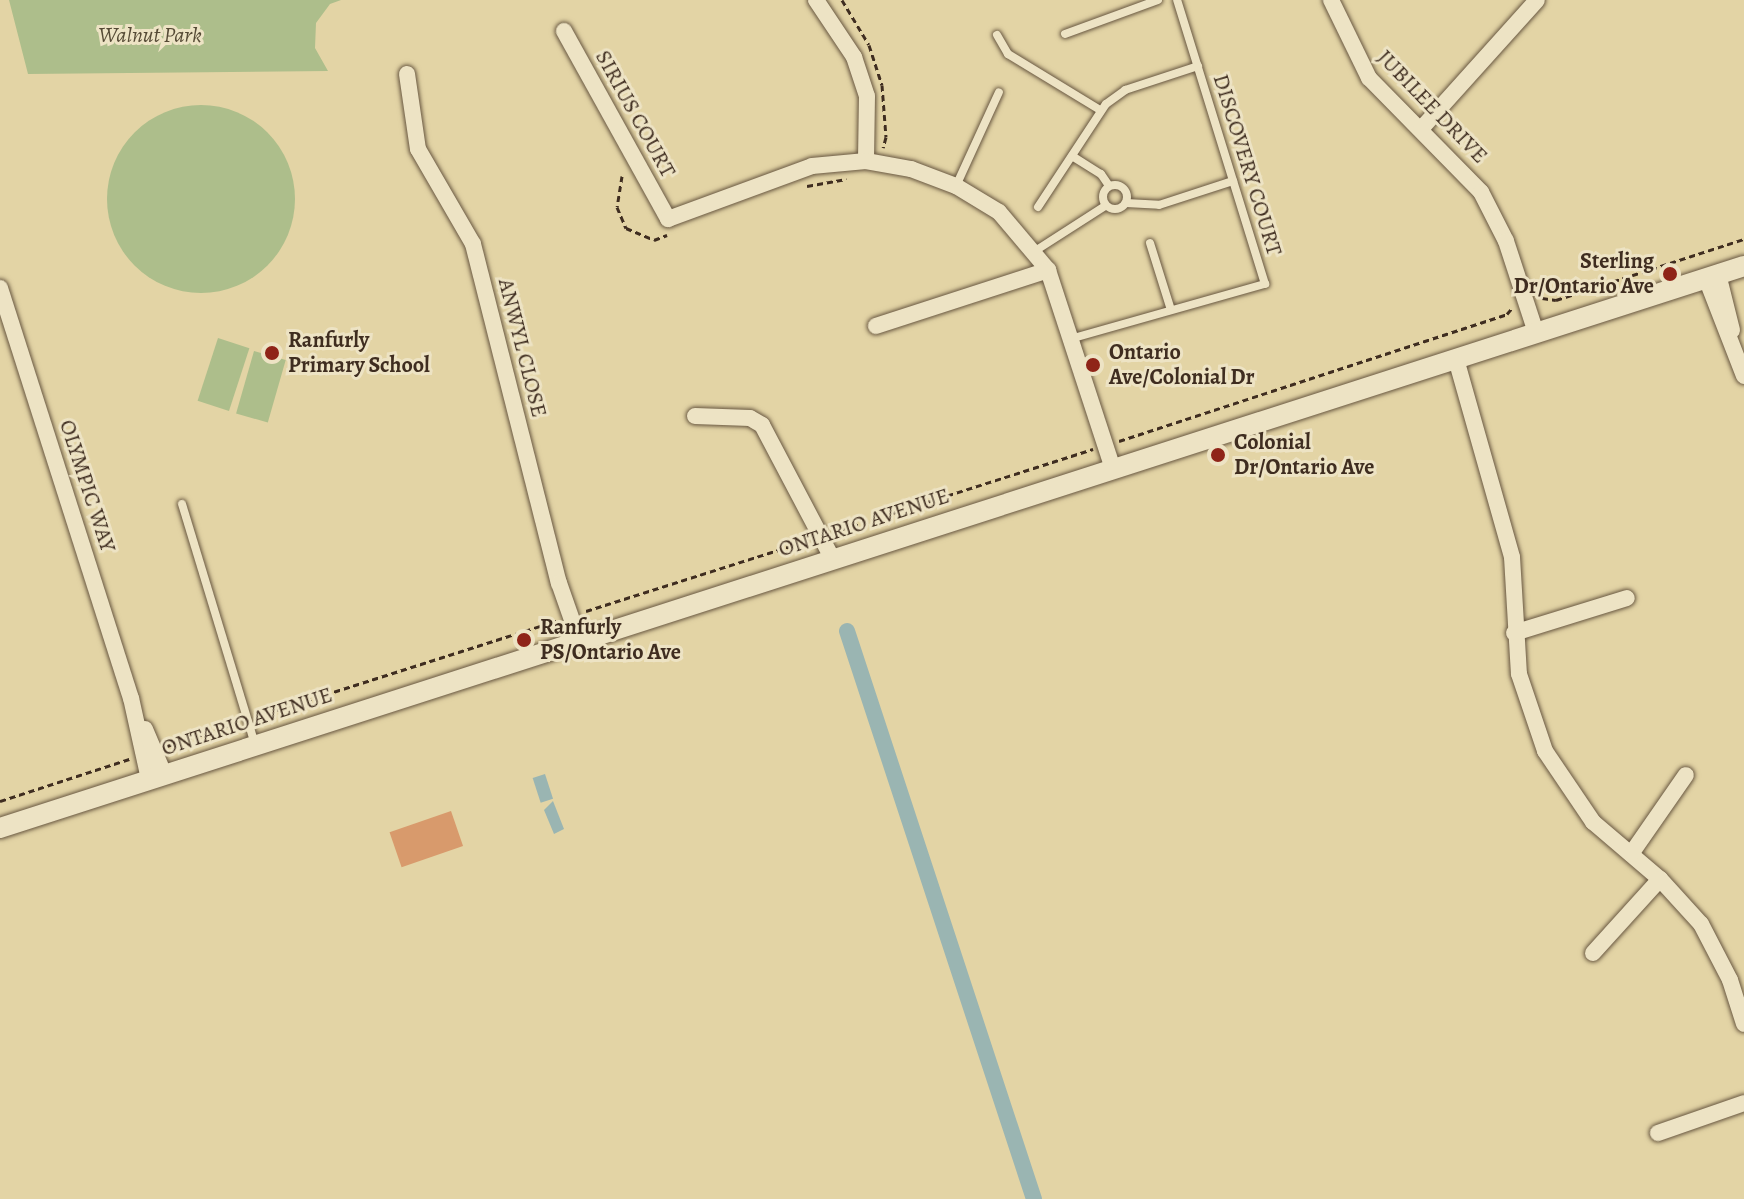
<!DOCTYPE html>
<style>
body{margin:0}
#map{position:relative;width:1744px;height:1199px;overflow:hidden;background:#e3d4a5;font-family:Alegreya,serif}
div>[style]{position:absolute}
.green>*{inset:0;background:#adbe8b;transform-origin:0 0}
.round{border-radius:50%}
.water>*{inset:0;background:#9ab5b2;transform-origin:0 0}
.canal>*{height:16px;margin:-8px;padding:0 8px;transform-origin:8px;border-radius:8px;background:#9ab5b2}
.building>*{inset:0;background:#d89a6c;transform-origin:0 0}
.path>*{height:3px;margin-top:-1.5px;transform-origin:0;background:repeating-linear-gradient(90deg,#3f2d20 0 6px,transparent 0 10px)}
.roads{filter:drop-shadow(0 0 2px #685741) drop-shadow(0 0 2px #685741)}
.service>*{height:8px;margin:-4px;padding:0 4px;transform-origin:4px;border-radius:4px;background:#ede3c4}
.service>.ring{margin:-4px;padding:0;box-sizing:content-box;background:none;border:8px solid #ede3c4;border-radius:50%}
.minor>*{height:16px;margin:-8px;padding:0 8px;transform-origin:8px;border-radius:8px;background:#ede3c4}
.tertiary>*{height:20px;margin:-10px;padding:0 10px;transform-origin:10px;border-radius:10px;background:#ede3c4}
.dots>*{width:22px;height:22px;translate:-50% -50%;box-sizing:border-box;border:4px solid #ede3c4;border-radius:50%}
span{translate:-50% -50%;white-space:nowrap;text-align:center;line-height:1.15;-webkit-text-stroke:6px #ede3c4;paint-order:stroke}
.park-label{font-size:22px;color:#554a35;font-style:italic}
.street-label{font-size:22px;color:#3f2d20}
.poi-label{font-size:22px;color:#3f2d20;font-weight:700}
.right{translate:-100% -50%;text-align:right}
.left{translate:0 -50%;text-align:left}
</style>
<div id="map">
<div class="green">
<div style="clip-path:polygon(9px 0,341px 0,330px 4px,316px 23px,315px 48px,328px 71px,28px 74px)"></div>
<div class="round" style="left:107px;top:105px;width:188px;height:188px"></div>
<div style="left:218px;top:338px;width:33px;height:66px;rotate:18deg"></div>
<div style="left:254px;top:351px;width:33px;height:65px;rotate:16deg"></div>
</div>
<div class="water">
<div style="left:545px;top:774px;width:26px;height:13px;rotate:72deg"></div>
<div style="clip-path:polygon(553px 801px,564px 829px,554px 834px,544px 810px)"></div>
</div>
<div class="canal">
<div style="left:847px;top:631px;width:598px;rotate:71.78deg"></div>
</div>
<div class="building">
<div style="left:451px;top:811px;width:37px;height:65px;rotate:71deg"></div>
</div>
<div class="path">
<div style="left:842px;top:0;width:52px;rotate:59deg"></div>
<div style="left:869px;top:45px;width:42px;rotate:72deg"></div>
<div style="left:882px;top:85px;width:52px;rotate:85.6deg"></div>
<div style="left:886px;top:137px;width:11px;rotate:105deg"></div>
<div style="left:622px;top:176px;width:31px;rotate:99deg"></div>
<div style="left:617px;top:207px;width:23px;rotate:67deg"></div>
<div style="left:626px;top:228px;width:30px;rotate:23deg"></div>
<div style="left:654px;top:240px;width:14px;rotate:-21deg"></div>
<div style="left:807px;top:186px;width:40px;rotate:-10deg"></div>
<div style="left:1542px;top:298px;width:14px;rotate:8deg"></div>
<div style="left:1556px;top:300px;width:198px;rotate:-18deg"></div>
<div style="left:1119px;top:441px;width:408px;rotate:-18.1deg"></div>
<div style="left:1507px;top:314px;width:8px;rotate:-50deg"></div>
<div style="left:833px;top:532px;width:273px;rotate:-17.7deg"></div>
<div style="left:586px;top:611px;width:232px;rotate:-17.6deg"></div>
<div style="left:258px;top:716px;width:313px;rotate:-17.7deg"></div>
<div style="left:167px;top:746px;width:73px;rotate:-18.4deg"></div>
<div style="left:0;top:801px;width:136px;rotate:-18deg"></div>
</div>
<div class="roads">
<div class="service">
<div style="left:1065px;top:34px;width:99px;rotate:-20.1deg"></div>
<div style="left:997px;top:35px;width:22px;rotate:60deg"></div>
<div style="left:1008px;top:54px;width:108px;rotate:31.3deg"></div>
<div style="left:1072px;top:156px;width:34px;rotate:32deg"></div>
<div style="left:1101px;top:174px;width:14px;rotate:56deg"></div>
<div class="ring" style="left:1103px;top:185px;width:16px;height:16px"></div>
<div style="left:956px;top:186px;width:103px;rotate:-65.4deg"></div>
<div style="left:1126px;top:203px;width:33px;rotate:3deg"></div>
<div style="left:1159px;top:205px;width:78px;rotate:-18deg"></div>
<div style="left:1038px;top:207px;width:123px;rotate:-56.6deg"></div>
<div style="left:1106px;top:104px;width:24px;rotate:-36deg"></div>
<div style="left:1125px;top:90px;width:77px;rotate:-18.2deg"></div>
<div style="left:1150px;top:243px;width:70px;rotate:72.6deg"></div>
<div style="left:1035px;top:251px;width:83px;rotate:-32.7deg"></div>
<div style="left:1070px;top:339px;width:203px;rotate:-15.8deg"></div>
<div style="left:1265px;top:284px;width:297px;rotate:-107.2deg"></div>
<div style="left:182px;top:504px;width:251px;rotate:73.1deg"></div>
</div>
<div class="minor">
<div style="left:816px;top:0;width:69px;rotate:56.3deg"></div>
<div style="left:854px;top:57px;width:41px;rotate:71.6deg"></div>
<div style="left:867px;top:96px;width:65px;rotate:90.9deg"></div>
<div style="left:1331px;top:0;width:87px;rotate:64deg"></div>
<div style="left:1369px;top:78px;width:160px;rotate:45.5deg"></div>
<div style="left:1481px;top:192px;width:55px;rotate:63deg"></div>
<div style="left:1506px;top:241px;width:97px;rotate:71.9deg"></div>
<div style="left:564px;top:31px;width:215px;rotate:61deg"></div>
<div style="left:668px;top:219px;width:153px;rotate:-20.2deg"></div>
<div style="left:812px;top:166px;width:54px;rotate:-5.3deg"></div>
<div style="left:866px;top:161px;width:46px;rotate:10.1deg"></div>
<div style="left:911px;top:169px;width:48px;rotate:20.7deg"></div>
<div style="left:956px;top:186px;width:50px;rotate:31.2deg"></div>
<div style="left:999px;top:212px;width:76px;rotate:49.8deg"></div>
<div style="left:1048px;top:270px;width:209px;rotate:71.9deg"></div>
<div style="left:407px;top:74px;width:76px;rotate:81.7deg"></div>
<div style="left:418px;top:149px;width:110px;rotate:59.9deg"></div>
<div style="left:473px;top:244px;width:350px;rotate:75.8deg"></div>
<div style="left:559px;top:583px;width:60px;rotate:70.7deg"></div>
<div style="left:1421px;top:129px;width:173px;rotate:-48deg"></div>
<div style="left:1718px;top:274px;width:58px;rotate:76deg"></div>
<div style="left:1706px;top:278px;width:105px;rotate:68.8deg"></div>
<div style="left:0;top:288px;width:430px;rotate:72.3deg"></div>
<div style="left:131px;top:698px;width:83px;rotate:77.5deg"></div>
<div style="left:876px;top:326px;width:181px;rotate:-18deg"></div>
<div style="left:1456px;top:359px;width:206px;rotate:74.2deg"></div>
<div style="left:1512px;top:557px;width:117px;rotate:86.6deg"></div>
<div style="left:1519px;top:674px;width:81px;rotate:71.3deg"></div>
<div style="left:1545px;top:751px;width:86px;rotate:55.9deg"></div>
<div style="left:1593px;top:822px;width:88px;rotate:40.4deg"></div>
<div style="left:1660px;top:879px;width:61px;rotate:47.7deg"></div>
<div style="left:1701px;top:924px;width:63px;rotate:62.6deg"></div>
<div style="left:1730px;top:980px;width:46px;rotate:72.3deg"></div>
<div style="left:695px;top:416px;width:55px;rotate:2.1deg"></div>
<div style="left:750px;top:418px;width:14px;rotate:30deg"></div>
<div style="left:762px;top:425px;width:150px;rotate:62.2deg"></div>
<div style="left:1514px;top:633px;width:118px;rotate:-17.2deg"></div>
<div style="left:145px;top:729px;width:49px;rotate:67.1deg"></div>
<div style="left:1631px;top:854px;width:96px;rotate:-55.2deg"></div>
<div style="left:1593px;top:953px;width:100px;rotate:-47.8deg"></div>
<div style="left:1658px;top:1133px;width:91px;rotate:-19.2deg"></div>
</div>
<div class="tertiary">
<div style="left:0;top:828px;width:1832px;rotate:-17.86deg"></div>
</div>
</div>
<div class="dots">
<div style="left:1670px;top:274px;background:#8f2418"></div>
<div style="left:272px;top:353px;background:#8f2418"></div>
<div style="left:1093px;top:365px;background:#8f2418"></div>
<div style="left:1218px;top:455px;background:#8f2418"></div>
<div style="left:524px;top:640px;background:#8f2418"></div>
</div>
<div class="park-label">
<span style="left:150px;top:36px">Walnut Park</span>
</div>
<div class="street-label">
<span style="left:1432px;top:107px;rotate:46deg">JUBILEE DRIVE</span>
<span style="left:635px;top:114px;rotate:61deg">SIRIUS COURT</span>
<span style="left:1247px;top:165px;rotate:73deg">DISCOVERY COURT</span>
<span style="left:522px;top:348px;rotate:76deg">ANWYL CLOSE</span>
<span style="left:87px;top:486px;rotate:72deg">OLYMPIC WAY</span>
<span style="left:864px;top:523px;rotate:-18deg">ONTARIO AVENUE</span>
<span style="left:247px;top:722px;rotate:-18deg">ONTARIO AVENUE</span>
</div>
<div class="poi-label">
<span class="right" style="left:1654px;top:274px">Sterling<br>Dr/Ontario Ave</span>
<span class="left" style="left:288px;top:353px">Ranfurly<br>Primary School</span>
<span class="left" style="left:1109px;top:365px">Ontario<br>Ave/Colonial Dr</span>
<span class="left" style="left:1234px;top:455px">Colonial<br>Dr/Ontario Ave</span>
<span class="left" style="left:540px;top:640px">Ranfurly<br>PS/Ontario Ave</span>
</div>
</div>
